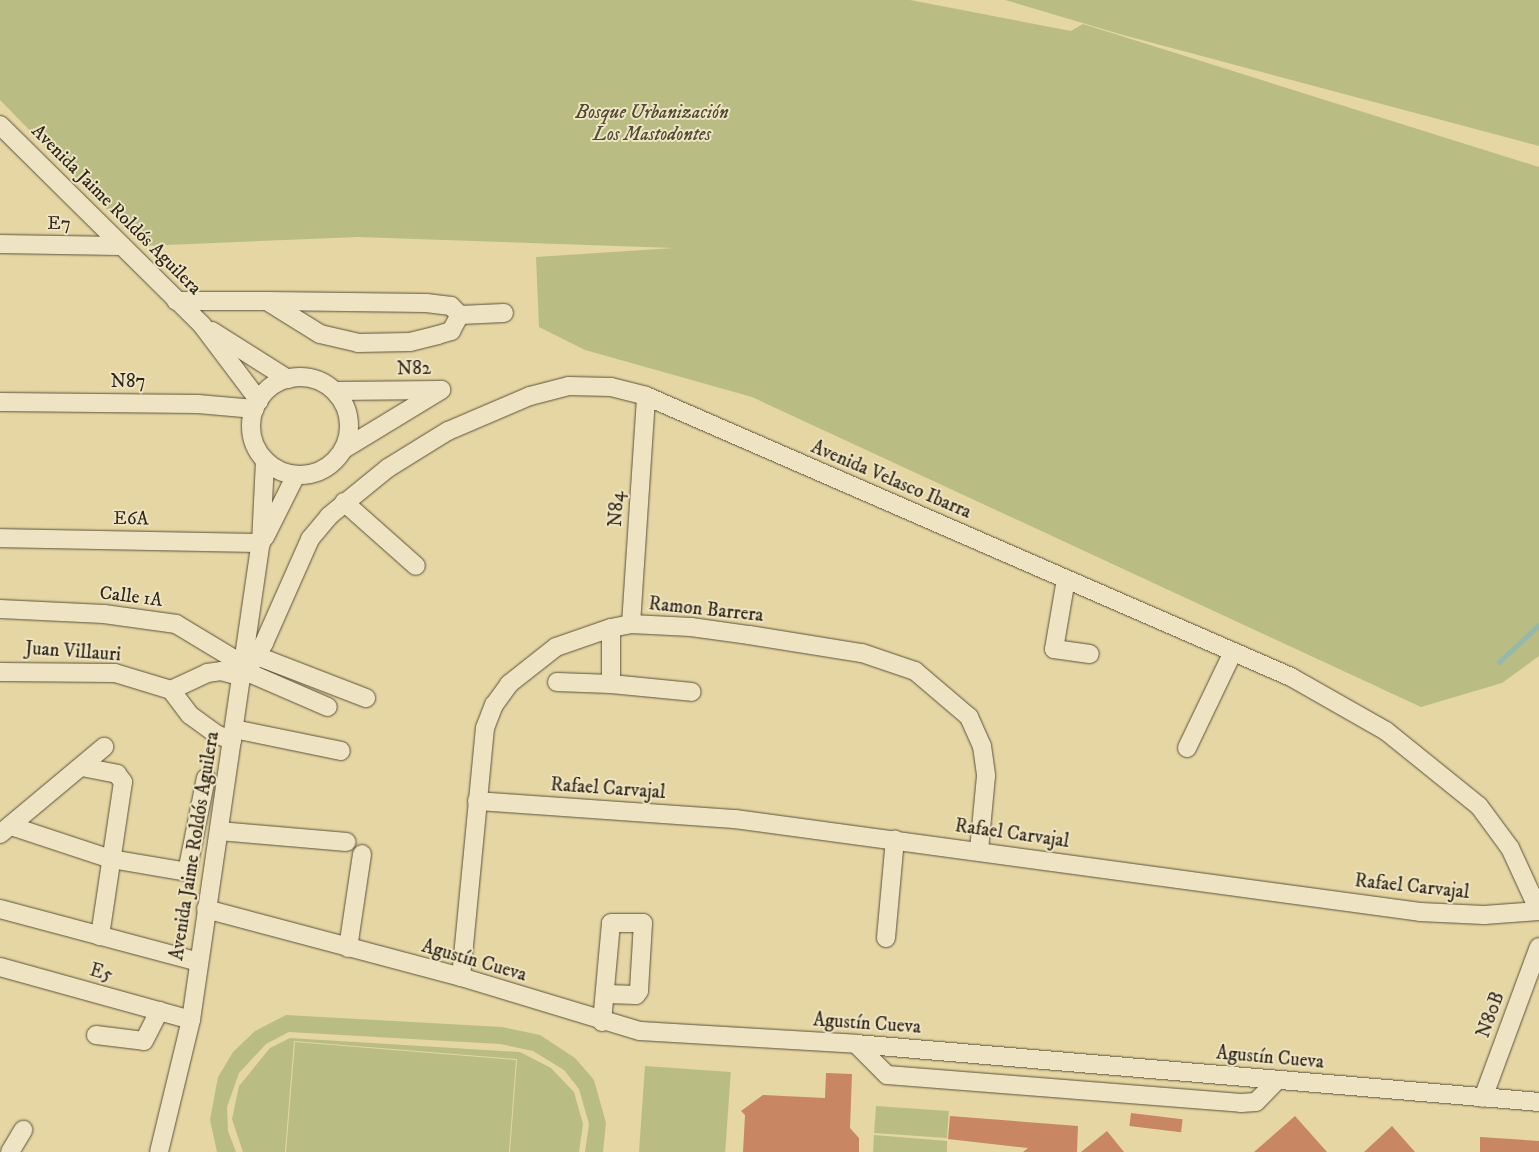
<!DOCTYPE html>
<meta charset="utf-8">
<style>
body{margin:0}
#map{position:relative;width:1539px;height:1152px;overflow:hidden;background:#e5d6a3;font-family:"IM FELL DW Pica",serif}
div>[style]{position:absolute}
.green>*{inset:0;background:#b9bd83;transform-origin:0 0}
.stream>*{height:4.5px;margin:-2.25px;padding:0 2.25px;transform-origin:2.25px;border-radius:2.25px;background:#96b8ab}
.building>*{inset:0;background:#c98662;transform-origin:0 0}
.roads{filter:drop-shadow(0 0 1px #5c513c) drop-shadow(0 0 1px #5c513c)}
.minor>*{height:18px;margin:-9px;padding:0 9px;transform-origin:9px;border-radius:9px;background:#eee4c3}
.minor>.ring{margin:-9px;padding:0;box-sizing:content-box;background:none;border:18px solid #eee4c3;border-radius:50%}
span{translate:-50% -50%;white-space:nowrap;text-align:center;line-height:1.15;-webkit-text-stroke:4px #eee4c3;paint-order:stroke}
.park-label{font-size:19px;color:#524b34;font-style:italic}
.street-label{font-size:19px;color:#2f2519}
</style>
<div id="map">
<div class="green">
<div style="clip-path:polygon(0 0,910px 0,1071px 31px,1083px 24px,1539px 167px,1539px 656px,1502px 683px,1421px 707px,752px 397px,585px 350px,539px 327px,536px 257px,674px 248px,358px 237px,143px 246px,0 100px)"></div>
<div style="clip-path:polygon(1005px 0,1539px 0,1539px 146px,1123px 35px)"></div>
<div style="clip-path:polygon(286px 1015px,502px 1027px,540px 1035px,575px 1058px,594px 1080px,606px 1123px,603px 1152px,585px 1152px,589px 1124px,579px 1089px,564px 1070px,533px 1051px,500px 1044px,289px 1032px,266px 1044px,239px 1073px,227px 1107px,228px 1131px,236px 1152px,217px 1152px,210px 1120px,218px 1077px,233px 1052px,255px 1031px)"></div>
<div style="clip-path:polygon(290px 1038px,520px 1052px,551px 1068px,574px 1092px,583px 1124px,579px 1152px,510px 1152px,517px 1059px,294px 1041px,285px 1152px,243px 1152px,232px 1119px,239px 1086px,270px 1048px)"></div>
<div style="clip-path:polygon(295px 1042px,516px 1060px,509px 1152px,286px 1152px)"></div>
<div style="left:645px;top:1066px;width:86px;height:86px;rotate:4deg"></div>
<div style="left:876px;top:1106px;width:73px;height:27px;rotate:4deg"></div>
<div style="clip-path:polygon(874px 1135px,947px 1141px,947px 1152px,873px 1152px)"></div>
</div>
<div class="stream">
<div style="left:1499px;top:662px;width:54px;rotate:-42.8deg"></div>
</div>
<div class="building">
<div style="clip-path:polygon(826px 1073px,852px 1074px,850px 1128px,859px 1138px,859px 1152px,743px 1152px,745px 1115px,741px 1111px,763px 1095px,825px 1098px)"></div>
<div style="left:1131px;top:1113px;width:52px;height:13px;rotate:7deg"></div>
<div style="clip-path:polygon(950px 1116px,1078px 1126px,1077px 1152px,1023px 1152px,1028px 1148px,948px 1139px)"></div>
<div style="clip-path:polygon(1295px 1116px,1327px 1152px,1254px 1152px)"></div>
<div style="clip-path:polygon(1392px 1126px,1415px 1152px,1364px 1152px)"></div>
<div style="clip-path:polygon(1107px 1131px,1124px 1152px,1081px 1152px)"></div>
<div style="clip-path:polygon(1480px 1137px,1539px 1141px,1539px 1152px,1480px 1152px)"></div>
</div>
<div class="roads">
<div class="minor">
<div style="left:0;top:125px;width:284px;rotate:44.7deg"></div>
<div style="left:202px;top:325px;width:95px;rotate:53.1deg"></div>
<div style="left:0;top:244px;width:119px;rotate:1deg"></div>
<div style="left:176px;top:301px;width:91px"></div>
<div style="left:267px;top:301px;width:62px;rotate:31.9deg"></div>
<div style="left:320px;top:334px;width:39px;rotate:13deg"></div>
<div style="left:358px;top:343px;width:52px;rotate:-1.1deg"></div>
<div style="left:410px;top:342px;width:29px;rotate:-14deg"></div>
<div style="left:438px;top:335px;width:14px;rotate:-17deg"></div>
<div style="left:451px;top:331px;width:18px;rotate:-61deg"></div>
<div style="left:460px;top:315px;width:13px;rotate:-135deg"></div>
<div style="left:451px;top:306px;width:25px;rotate:-173deg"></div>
<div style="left:426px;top:303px;width:159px;rotate:-179.3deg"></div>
<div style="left:460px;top:315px;width:44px;rotate:-2.6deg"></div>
<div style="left:212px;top:331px;width:90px;rotate:32.3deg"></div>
<div class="ring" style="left:251px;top:377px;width:80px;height:80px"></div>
<div style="left:335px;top:391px;width:105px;rotate:-0.5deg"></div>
<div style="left:0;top:402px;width:198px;rotate:0.6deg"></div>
<div style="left:198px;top:404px;width:57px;rotate:5deg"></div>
<div style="left:344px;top:449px;width:114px;rotate:-31.3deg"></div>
<div style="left:344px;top:502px;width:96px;rotate:41.6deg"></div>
<div style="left:265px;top:537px;width:69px;rotate:-63.4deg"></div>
<div style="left:0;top:538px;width:261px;rotate:1.1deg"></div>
<div style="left:1066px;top:579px;width:71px;rotate:99.7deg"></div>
<div style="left:1054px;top:649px;width:36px;rotate:8deg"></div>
<div style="left:0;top:609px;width:104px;rotate:2.8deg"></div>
<div style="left:104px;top:614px;width:73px;rotate:7.9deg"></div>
<div style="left:176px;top:624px;width:79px;rotate:31.1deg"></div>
<div style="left:631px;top:624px;width:228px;rotate:-86.2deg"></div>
<div style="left:611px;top:628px;width:56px;rotate:90deg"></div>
<div style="left:611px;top:684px;width:81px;rotate:5.6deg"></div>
<div style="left:257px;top:656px;width:117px;rotate:21.1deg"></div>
<div style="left:0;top:672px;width:115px;rotate:0.5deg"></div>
<div style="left:115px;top:673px;width:59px;rotate:16.9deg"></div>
<div style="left:171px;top:690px;width:31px;rotate:53deg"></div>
<div style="left:190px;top:715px;width:34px;rotate:36deg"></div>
<div style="left:218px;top:735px;width:15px;rotate:20deg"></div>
<div style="left:247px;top:672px;width:88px;rotate:23.4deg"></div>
<div style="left:557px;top:682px;width:54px;rotate:2.1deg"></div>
<div style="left:171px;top:690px;width:40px;rotate:-25deg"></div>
<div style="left:207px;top:673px;width:14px;rotate:-8deg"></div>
<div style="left:221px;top:671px;width:23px;rotate:15deg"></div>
<div style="left:243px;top:677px;width:40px;rotate:-58deg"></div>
<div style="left:264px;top:643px;width:114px;rotate:-66.1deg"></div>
<div style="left:310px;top:539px;width:30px;rotate:-50deg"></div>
<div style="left:329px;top:516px;width:76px;rotate:-39.1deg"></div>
<div style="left:388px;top:468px;width:70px;rotate:-31.7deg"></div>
<div style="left:448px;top:431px;width:89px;rotate:-23.1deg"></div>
<div style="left:530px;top:396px;width:40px;rotate:-14.4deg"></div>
<div style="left:569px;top:386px;width:42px;rotate:1.4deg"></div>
<div style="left:611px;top:387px;width:36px;rotate:14deg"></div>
<div style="left:646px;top:396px;width:704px;rotate:23.54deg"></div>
<div style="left:1291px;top:677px;width:109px;rotate:29.6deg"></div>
<div style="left:1386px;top:731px;width:119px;rotate:38.9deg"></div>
<div style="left:1479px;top:806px;width:52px;rotate:53.6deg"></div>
<div style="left:1510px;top:848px;width:69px;rotate:65.3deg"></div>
<div style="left:234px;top:729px;width:109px;rotate:11.6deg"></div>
<div style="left:1187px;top:748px;width:106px;rotate:-64.4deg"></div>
<div style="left:82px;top:767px;width:36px;rotate:11deg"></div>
<div style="left:117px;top:774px;width:10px;rotate:53deg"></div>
<div style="left:123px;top:782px;width:156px;rotate:98.5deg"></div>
<div style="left:477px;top:801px;width:259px;rotate:4deg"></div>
<div style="left:735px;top:819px;width:691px;rotate:7.73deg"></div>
<div style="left:1420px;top:912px;width:64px;rotate:2.7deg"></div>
<div style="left:1484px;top:915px;width:55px;rotate:-4.2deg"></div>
<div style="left:11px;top:826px;width:105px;rotate:18.3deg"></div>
<div style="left:111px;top:859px;width:77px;rotate:9.7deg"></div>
<div style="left:187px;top:872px;width:96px;rotate:-78.6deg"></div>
<div style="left:219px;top:831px;width:128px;rotate:4.9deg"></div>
<div style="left:0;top:834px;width:136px;rotate:-39.9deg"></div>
<div style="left:0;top:909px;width:206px;rotate:14.9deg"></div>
<div style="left:206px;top:909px;width:264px;rotate:14.9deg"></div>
<div style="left:461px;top:977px;width:187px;rotate:16.8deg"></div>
<div style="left:640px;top:1031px;width:216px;rotate:3.4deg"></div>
<div style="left:856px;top:1044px;width:685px;rotate:4.85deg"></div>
<div style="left:886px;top:938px;width:99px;rotate:-84.8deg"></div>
<div style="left:348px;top:948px;width:95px;rotate:-81.5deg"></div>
<div style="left:0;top:967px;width:198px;rotate:15.5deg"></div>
<div style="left:461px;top:977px;width:250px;rotate:-84.5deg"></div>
<div style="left:485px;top:728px;width:25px;rotate:-69deg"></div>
<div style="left:494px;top:705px;width:26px;rotate:-54deg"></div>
<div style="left:509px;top:684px;width:60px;rotate:-38.2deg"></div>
<div style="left:556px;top:647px;width:58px;rotate:-19.1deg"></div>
<div style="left:611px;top:628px;width:20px;rotate:-11deg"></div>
<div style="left:631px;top:624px;width:60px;rotate:2.9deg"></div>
<div style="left:691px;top:627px;width:59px;rotate:7.9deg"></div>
<div style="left:749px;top:635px;width:114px;rotate:9.1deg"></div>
<div style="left:862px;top:653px;width:56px;rotate:18.8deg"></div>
<div style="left:915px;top:671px;width:71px;rotate:40.4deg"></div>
<div style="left:969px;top:717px;width:32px;rotate:66deg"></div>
<div style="left:982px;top:746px;width:30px;rotate:82deg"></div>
<div style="left:986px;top:776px;width:74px;rotate:95.4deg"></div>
<div style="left:602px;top:1022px;width:99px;rotate:-84.8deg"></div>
<div style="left:611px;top:923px;width:32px"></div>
<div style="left:643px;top:923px;width:68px;rotate:93.4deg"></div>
<div style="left:639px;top:991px;width:5px;rotate:127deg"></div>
<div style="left:636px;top:995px;width:30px;rotate:-178deg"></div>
<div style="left:96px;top:1035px;width:48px;rotate:7.1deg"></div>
<div style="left:144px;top:1041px;width:34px;rotate:-63deg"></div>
<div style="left:856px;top:1044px;width:44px;rotate:45deg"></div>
<div style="left:887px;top:1075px;width:355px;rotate:4.5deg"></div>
<div style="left:1241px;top:1103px;width:15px;rotate:-4deg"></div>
<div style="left:1256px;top:1102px;width:30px;rotate:-46deg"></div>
<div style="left:1483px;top:1098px;width:161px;rotate:-69.7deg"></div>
<div style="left:10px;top:1152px;width:26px;rotate:-59deg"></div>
<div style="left:159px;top:1152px;width:136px;rotate:-76.4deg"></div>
<div style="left:191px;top:1020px;width:482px;rotate:-81.7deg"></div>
<div style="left:261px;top:543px;width:83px;rotate:-87.2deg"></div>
</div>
</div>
<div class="park-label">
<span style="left:652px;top:124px">Bosque Urbanización<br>Los Mastodontes</span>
</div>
<div class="street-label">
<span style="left:116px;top:210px;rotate:45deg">Avenida Jaime Roldós Aguilera</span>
<span style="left:59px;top:224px;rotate:1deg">E7</span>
<span style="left:414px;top:369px;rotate:-1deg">N82</span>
<span style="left:128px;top:382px">N87</span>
<span style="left:891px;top:480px;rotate:23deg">Avenida Velasco Ibarra</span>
<span style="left:617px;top:509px;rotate:-86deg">N84</span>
<span style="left:131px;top:519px;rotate:1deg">E6A</span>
<span style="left:131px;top:597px;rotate:7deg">Calle 1A</span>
<span style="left:706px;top:610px;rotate:6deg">Ramon Barrera</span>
<span style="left:73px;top:652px;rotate:4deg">Juan Villauri</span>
<span style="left:608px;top:789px;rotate:4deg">Rafael Carvajal</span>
<span style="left:1012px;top:834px;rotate:8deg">Rafael Carvajal</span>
<span style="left:195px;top:846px;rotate:-81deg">Avenida Jaime Roldós Aguilera</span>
<span style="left:1412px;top:887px;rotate:6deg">Rafael Carvajal</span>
<span style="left:474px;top:961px;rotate:16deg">Agustín Cueva</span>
<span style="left:101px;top:973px;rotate:16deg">E5</span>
<span style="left:1491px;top:1015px;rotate:-70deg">N80B</span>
<span style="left:867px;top:1024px;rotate:4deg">Agustín Cueva</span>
<span style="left:1270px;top:1058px;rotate:5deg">Agustín Cueva</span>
</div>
</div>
